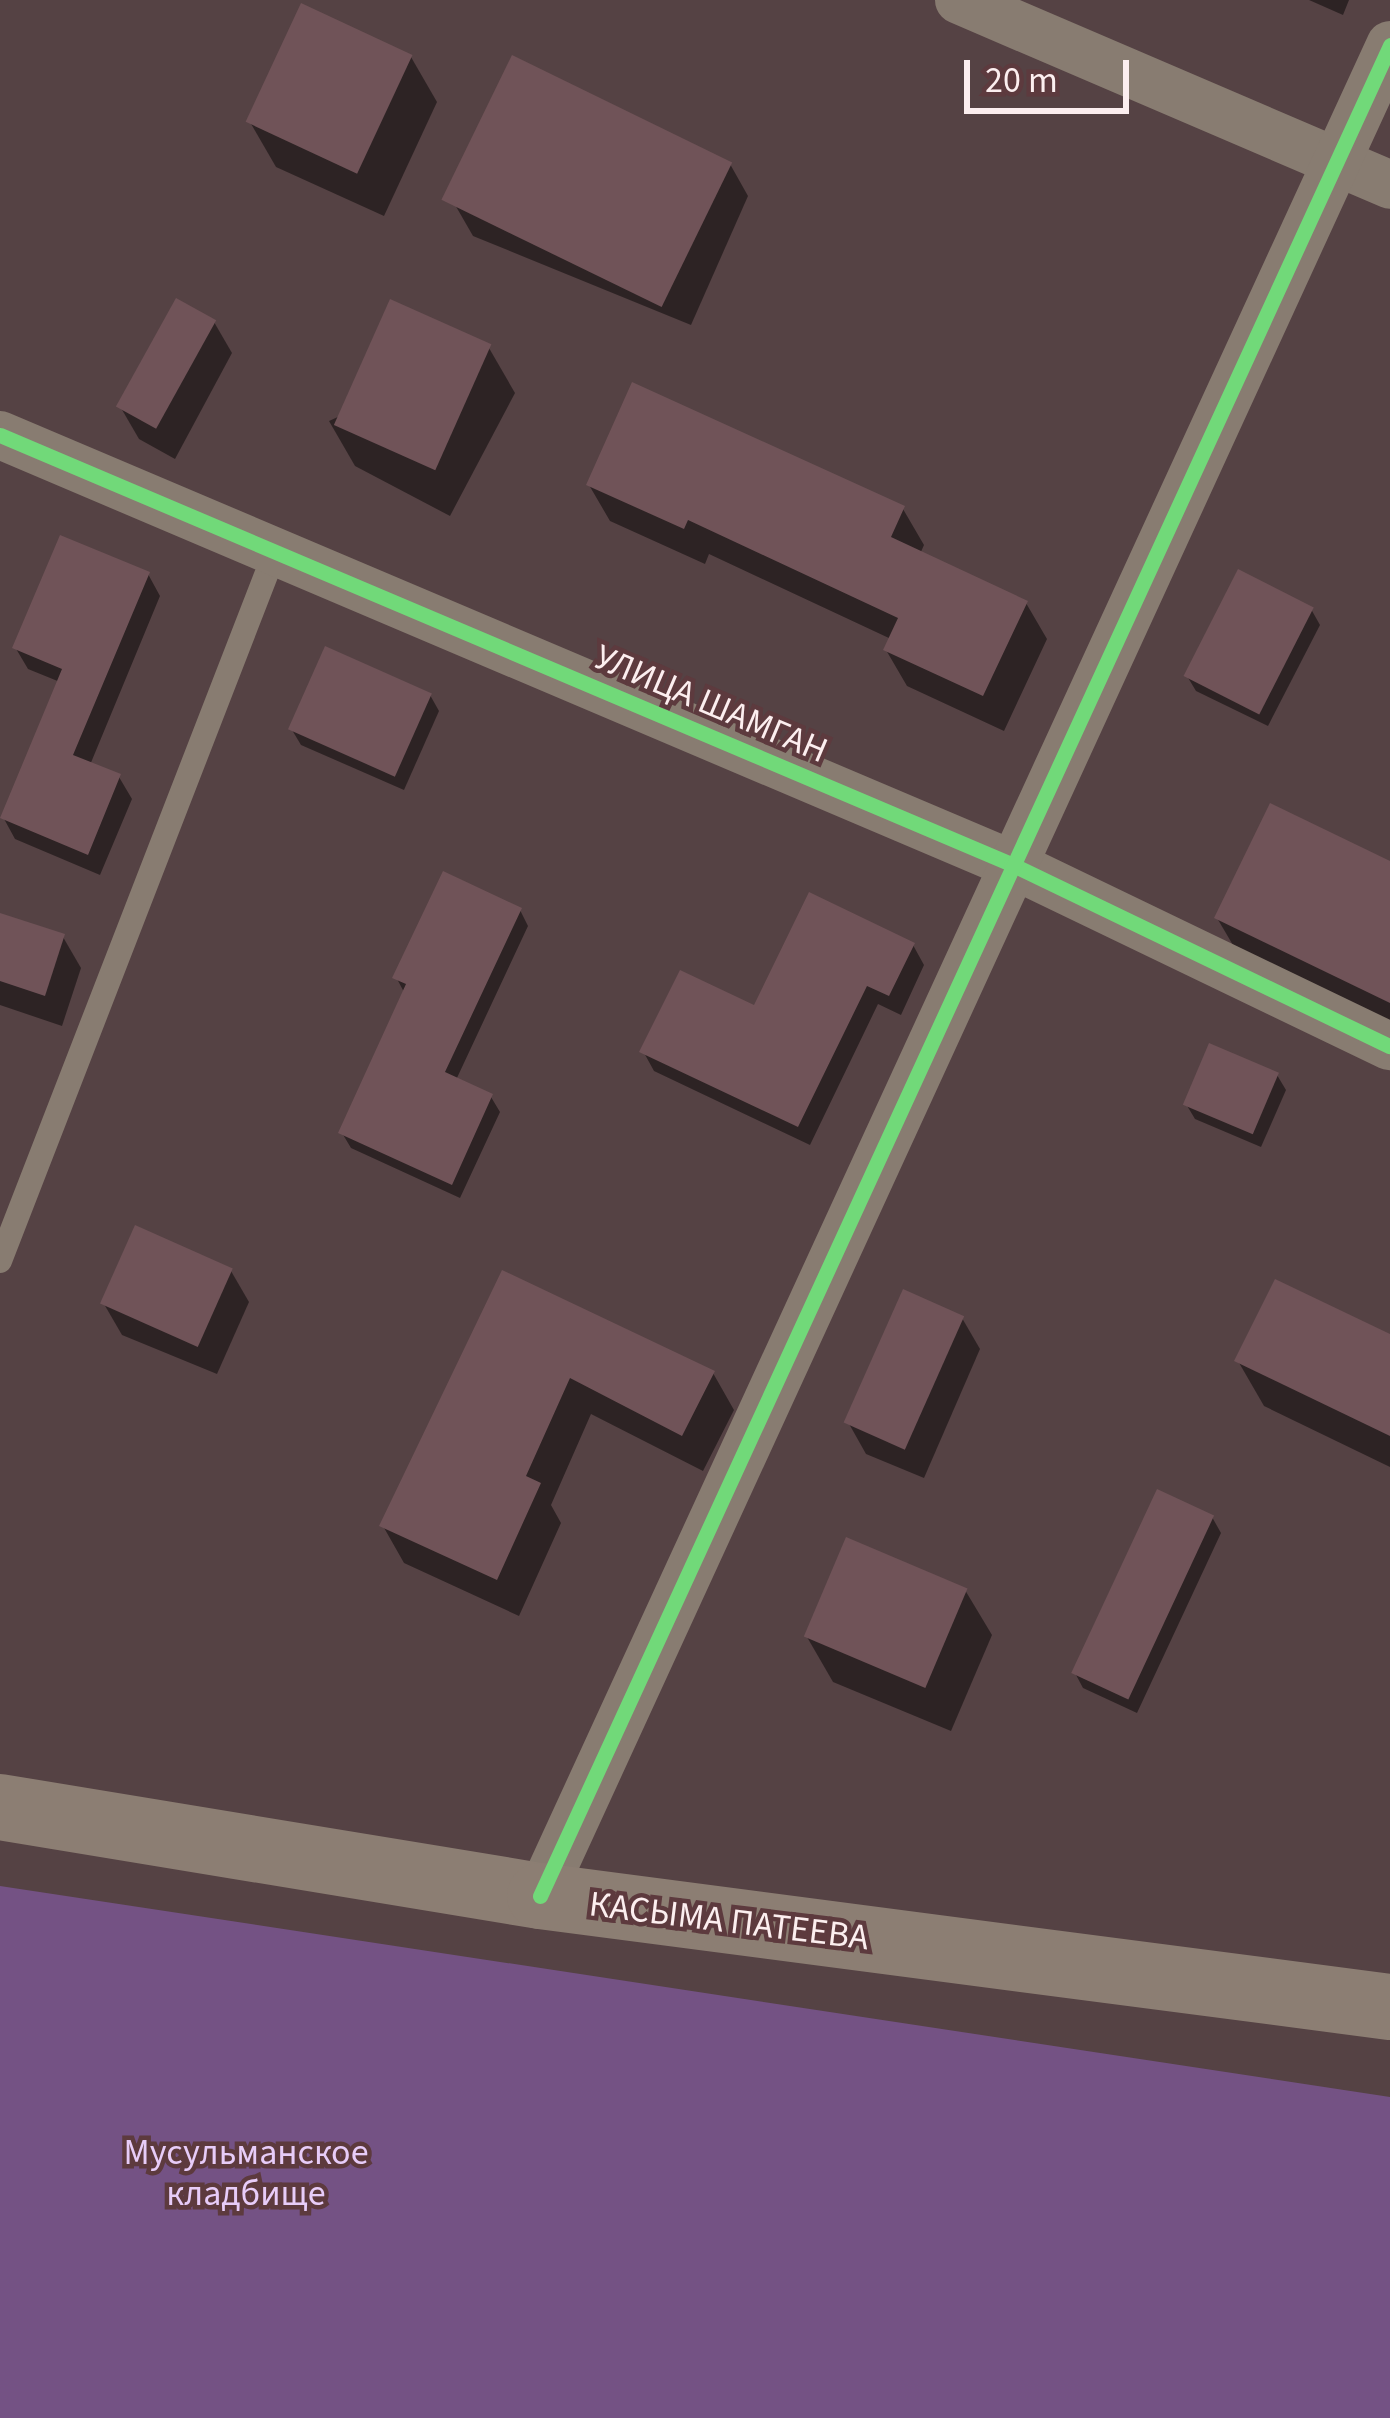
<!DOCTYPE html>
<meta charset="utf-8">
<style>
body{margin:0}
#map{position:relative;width:1390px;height:2418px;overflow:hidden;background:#554244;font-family:"Source Sans 3",sans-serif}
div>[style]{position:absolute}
.green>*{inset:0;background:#745284}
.shadow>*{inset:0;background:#0007}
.building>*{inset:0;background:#705358;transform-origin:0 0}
.lane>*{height:24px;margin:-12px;padding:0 12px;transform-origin:12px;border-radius:12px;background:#887c71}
.street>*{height:48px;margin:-24px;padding:0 24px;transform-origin:24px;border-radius:24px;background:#887c71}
.secondary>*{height:66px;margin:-33px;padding:0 33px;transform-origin:33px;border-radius:33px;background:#8c7e73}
.cycleway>*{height:15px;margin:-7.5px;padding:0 7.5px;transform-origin:7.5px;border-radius:7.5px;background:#71d979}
span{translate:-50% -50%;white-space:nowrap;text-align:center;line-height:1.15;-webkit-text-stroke:9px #5d3a3e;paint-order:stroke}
.street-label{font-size:36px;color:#fceeef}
.park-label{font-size:36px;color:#e7ccf8}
.scale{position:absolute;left:964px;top:60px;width:165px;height:54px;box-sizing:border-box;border:6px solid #fceeef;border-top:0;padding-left:15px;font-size:36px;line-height:42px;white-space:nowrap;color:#fceeef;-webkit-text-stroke:9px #5d3a3e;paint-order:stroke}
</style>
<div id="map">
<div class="green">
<div style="clip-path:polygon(0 1886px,1390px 2097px,1390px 2418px,0 2418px)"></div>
</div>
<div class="shadow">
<div style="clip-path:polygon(1309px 0,1349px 0,1343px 15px)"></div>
<div style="clip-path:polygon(411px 57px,437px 102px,384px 216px,276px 167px,250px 122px)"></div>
<div style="clip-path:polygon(730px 164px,748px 196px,691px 325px,473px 236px,454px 203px)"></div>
<div style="clip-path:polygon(214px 322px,232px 353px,175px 459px,139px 439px,121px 408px)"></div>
<div style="clip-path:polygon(489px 348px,515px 393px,450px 516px,355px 466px,329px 421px)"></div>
<div style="clip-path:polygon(589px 485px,903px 509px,924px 545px,920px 554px,1026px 603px,1047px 639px,1004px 731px,907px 686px,886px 650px,891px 639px,709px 554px,705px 564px,610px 521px)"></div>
<div style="clip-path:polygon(148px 574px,160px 596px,90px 765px,119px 777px,132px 799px,100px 875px,15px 839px,3px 817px,60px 682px,28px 669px,15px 647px)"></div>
<div style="clip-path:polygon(1311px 609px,1320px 625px,1268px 726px,1196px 691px,1187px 676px)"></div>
<div style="clip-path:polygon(430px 695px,439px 711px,404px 790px,301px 745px,292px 730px)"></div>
<div style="clip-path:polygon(1390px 864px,1390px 1029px,1240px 957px,1217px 918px)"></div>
<div style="clip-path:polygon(520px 910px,528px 926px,456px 1080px,491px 1097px,500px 1112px,460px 1198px,351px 1148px,342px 1133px,405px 994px,396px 977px)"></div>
<div style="clip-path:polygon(0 916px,63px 937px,81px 968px,62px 1026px,0 1005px)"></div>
<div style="clip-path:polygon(913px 945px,924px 965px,901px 1015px,878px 1004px,810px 1145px,654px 1071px,643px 1051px)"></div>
<div style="clip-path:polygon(1277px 1075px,1286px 1090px,1261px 1147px,1195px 1119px,1186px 1104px)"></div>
<div style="clip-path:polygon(231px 1271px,249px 1302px,217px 1374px,122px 1335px,104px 1304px)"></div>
<div style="clip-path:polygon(504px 1274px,713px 1373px,734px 1410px,703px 1471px,591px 1414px,551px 1505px,561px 1523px,519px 1616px,404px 1563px,383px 1526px)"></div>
<div style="clip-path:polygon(962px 1318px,980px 1349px,924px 1478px,866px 1454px,848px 1422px)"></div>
<div style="clip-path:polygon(1390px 1338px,1390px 1467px,1264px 1406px,1238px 1361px)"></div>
<div style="clip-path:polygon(1212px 1517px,1221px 1533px,1137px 1713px,1083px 1688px,1075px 1673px)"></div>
<div style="clip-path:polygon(965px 1590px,992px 1635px,951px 1731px,833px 1682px,807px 1637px)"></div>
</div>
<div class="building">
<div style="left:301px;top:3px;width:123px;height:131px;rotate:25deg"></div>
<div style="left:512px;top:55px;width:245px;height:161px;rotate:26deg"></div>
<div style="left:176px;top:298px;width:46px;height:124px;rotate:29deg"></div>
<div style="left:390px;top:299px;width:111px;height:138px;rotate:24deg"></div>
<div style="clip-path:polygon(632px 382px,905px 506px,891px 537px,1028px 601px,983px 696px,883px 650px,898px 618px,688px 520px,684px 529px,586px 485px)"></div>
<div style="clip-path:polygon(60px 535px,150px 572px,73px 755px,121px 774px,88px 855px,0 818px,62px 669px,12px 648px)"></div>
<div style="left:1238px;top:569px;width:85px;height:120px;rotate:27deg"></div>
<div style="left:325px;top:646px;width:117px;height:91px;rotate:24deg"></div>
<div style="clip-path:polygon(1270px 803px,1390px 861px,1390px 1003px,1214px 918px)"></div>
<div style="clip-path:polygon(443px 871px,522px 908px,445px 1072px,493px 1094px,452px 1185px,338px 1133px,406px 984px,392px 978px)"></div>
<div style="clip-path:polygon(809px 892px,915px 943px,889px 996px,867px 986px,798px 1127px,639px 1052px,680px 970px,754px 1005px)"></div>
<div style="clip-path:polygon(0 913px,65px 934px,45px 996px,0 981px)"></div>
<div style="left:1209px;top:1043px;width:76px;height:67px;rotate:23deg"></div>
<div style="left:135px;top:1225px;width:107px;height:86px;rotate:24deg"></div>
<div style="clip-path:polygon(502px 1270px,715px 1371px,682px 1436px,570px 1378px,526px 1476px,541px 1483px,497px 1580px,379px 1526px)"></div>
<div style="clip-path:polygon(1275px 1279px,1390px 1334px,1390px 1436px,1234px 1361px)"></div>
<div style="left:903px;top:1289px;width:67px;height:146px;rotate:24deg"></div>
<div style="left:1157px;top:1489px;width:63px;height:203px;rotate:25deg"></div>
<div style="left:846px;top:1537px;width:132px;height:108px;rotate:23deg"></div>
</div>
<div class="lane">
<div style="left:0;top:1261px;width:760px;rotate:-68.8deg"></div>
</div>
<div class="street">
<div style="left:959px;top:0;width:469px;rotate:23.2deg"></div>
<div style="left:0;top:435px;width:1098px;rotate:22.99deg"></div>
<div style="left:1011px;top:864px;width:420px;rotate:25.7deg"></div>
<div style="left:540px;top:1896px;width:2037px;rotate:-65.33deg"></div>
</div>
<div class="secondary">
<div style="left:0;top:1807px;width:547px;rotate:9.36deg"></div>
<div style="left:540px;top:1896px;width:857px;rotate:7.44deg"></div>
</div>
<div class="cycleway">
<div style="left:0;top:435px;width:1098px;rotate:22.99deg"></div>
<div style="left:1011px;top:864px;width:420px;rotate:25.7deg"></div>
<div style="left:540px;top:1896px;width:2037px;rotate:-65.33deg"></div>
</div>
<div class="street-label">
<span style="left:711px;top:704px;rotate:23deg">УЛИЦА ШАМГАН</span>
<span style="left:729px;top:1921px;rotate:7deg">КАСЫМА ПАТЕЕВА</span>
</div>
<div class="park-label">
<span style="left:246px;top:2173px">Мусульманское<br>кладбище</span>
</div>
<div class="scale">20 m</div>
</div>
